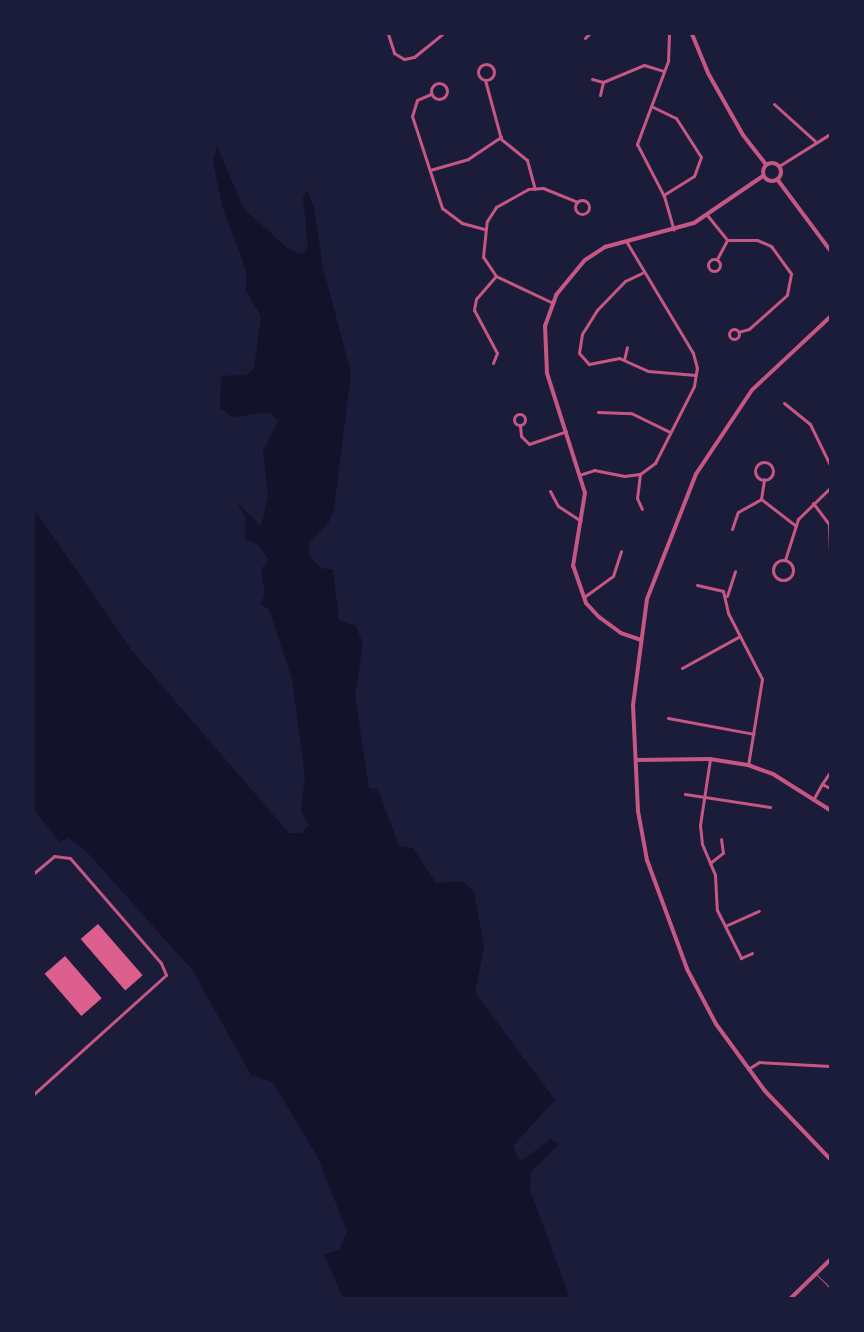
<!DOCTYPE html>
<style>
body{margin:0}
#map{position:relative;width:864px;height:1332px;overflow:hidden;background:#1b1b3a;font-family:Raleway,sans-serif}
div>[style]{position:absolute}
.water>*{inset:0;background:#12122b}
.building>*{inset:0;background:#dd5f8e;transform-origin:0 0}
.service>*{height:1px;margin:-0.5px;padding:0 0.5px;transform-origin:0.5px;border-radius:0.5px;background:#c65784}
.minor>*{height:3px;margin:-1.5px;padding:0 1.5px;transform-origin:1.5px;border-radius:1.5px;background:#c65784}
.minor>.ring{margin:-1.5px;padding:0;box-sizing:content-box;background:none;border:3px solid #c65784;border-radius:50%}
.tertiary>*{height:4px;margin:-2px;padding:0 2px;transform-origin:2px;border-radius:2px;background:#c65784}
.tertiary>.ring{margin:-2px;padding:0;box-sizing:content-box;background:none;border:4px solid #c65784;border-radius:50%}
span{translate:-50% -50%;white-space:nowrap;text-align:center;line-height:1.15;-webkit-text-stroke:4px #1b1b3a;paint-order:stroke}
.frame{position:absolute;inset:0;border:35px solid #1b1b3a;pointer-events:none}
</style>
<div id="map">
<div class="water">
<div style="clip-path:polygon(217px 146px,244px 209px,287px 248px,302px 254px,308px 247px,303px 197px,307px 190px,314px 208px,323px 268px,351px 373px,334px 509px,328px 524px,309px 543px,309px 556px,321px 568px,333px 570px,339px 620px,356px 626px,363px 644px,355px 695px,369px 788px,378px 789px,399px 846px,413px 848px,436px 883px,462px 881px,474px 892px,484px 947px,475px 993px,555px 1100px,513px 1146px,520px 1162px,551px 1139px,559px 1144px,531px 1172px,530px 1190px,570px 1298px,343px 1298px,324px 1254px,339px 1250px,347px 1231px,318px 1158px,273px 1082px,251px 1075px,193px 971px,87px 852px,68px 838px,60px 842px,34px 810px,34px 509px,133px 652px,289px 833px,301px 833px,309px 825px,301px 811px,305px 777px,292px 679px,269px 609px,260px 604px,265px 595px,261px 569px,269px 560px,258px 545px,245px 539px,245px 517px,237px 502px,261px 526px,268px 496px,263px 451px,278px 421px,270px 412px,233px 417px,220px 408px,221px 376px,246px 375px,254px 369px,261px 316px,246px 291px,246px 270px,222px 206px,213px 161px)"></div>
</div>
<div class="building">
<div style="left:98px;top:924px;width:68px;height:23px;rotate:49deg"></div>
<div style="left:65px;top:956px;width:56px;height:27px;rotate:49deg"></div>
</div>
<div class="service">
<div style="left:817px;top:1275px;width:18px;rotate:45deg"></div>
</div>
<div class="minor">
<div style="left:388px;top:34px;width:20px;rotate:72deg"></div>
<div style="left:394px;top:53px;width:12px;rotate:31deg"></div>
<div style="left:404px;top:59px;width:10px;rotate:-11deg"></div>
<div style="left:414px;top:57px;width:36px;rotate:-39deg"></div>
<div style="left:669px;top:34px;width:27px;rotate:92deg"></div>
<div style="left:668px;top:61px;width:89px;rotate:110.5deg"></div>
<div style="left:637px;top:144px;width:59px;rotate:62.6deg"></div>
<div style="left:664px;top:196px;width:35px;rotate:74deg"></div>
<div style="left:585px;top:38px;width:6px;rotate:-45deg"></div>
<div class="ring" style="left:478px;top:64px;width:13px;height:13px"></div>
<div style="left:592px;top:79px;width:11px;rotate:15deg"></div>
<div style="left:603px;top:82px;width:44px;rotate:-22.5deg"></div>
<div style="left:644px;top:65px;width:21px;rotate:17deg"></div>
<div style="left:485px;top:80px;width:61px;rotate:74.8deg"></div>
<div style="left:501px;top:139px;width:33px;rotate:39deg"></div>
<div style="left:527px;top:160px;width:30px;rotate:75deg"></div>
<div class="ring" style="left:431px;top:83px;width:13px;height:13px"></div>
<div style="left:431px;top:94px;width:15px;rotate:157deg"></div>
<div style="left:417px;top:100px;width:17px;rotate:107deg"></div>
<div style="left:412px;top:116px;width:97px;rotate:71.9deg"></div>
<div style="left:442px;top:208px;width:25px;rotate:37deg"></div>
<div style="left:462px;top:223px;width:24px;rotate:15deg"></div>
<div style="left:600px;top:95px;width:13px;rotate:-77deg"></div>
<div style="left:774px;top:104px;width:55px;rotate:42.1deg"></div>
<div style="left:651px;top:106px;width:28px;rotate:26deg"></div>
<div style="left:676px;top:118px;width:46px;rotate:57.3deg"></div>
<div style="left:701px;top:157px;width:20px;rotate:110deg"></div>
<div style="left:694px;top:176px;width:36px;rotate:148deg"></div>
<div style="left:779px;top:166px;width:60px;rotate:-32.1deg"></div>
<div style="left:430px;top:170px;width:40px;rotate:-16deg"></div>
<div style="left:468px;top:159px;width:40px;rotate:-34deg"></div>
<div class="ring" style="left:575px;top:200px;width:11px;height:11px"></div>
<div style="left:707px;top:215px;width:32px;rotate:51deg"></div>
<div style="left:727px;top:240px;width:30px"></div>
<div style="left:757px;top:240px;width:15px;rotate:23deg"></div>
<div style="left:771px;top:246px;width:34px;rotate:54deg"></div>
<div style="left:791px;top:274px;width:21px;rotate:101deg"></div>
<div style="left:787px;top:295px;width:51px;rotate:138.2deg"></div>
<div style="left:749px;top:329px;width:11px;rotate:165deg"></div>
<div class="ring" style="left:708px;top:259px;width:9px;height:9px"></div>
<div style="left:717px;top:259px;width:21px;rotate:-62deg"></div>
<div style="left:642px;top:273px;width:19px;rotate:155deg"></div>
<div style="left:625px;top:281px;width:40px;rotate:134deg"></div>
<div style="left:597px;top:310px;width:28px;rotate:122deg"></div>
<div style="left:582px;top:334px;width:19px;rotate:99deg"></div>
<div style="left:579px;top:353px;width:15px;rotate:48deg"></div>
<div style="left:589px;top:364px;width:31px;rotate:-11deg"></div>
<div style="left:619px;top:358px;width:32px;rotate:24deg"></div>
<div style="left:648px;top:371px;width:48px;rotate:4.8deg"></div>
<div style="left:553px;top:303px;width:63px;rotate:-154.7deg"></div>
<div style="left:496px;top:276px;width:23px;rotate:-124deg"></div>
<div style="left:483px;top:257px;width:36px;rotate:-84deg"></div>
<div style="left:487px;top:221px;width:17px;rotate:-57deg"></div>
<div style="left:496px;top:207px;width:37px;rotate:-29deg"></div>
<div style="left:528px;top:189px;width:15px;rotate:-4deg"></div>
<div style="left:543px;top:188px;width:37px;rotate:22deg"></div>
<div class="ring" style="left:729px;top:329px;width:7px;height:7px"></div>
<div style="left:624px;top:360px;width:13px;rotate:-77deg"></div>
<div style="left:493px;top:363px;width:11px;rotate:-68deg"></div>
<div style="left:497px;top:353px;width:49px;rotate:-118.1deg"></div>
<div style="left:474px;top:310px;width:11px;rotate:-80deg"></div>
<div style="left:476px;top:299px;width:30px;rotate:-49deg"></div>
<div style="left:784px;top:403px;width:33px;rotate:39deg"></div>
<div style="left:810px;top:424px;width:46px;rotate:64deg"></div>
<div style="left:598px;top:412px;width:33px;rotate:2deg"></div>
<div style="left:631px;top:413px;width:43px;rotate:26deg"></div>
<div class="ring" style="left:514.5px;top:414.5px;width:8px;height:8px"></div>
<div style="left:520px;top:426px;width:10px;rotate:84deg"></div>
<div style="left:521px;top:436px;width:11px;rotate:45deg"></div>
<div style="left:529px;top:444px;width:39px;rotate:-19deg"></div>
<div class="ring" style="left:755px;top:462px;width:15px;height:15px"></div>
<div style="left:640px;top:474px;width:24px;rotate:97deg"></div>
<div style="left:637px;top:498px;width:12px;rotate:66deg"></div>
<div style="left:579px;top:475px;width:16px;rotate:-18deg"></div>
<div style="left:594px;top:470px;width:31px;rotate:11deg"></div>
<div style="left:624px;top:476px;width:16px;rotate:-7deg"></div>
<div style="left:640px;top:474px;width:19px;rotate:-36deg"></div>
<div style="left:655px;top:463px;width:86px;rotate:-63.1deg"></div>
<div style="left:694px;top:386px;width:18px;rotate:-81deg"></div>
<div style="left:697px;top:368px;width:16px;rotate:-105deg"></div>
<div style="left:693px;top:353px;width:131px;rotate:-120.9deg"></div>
<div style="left:550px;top:491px;width:17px;rotate:62deg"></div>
<div style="left:558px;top:506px;width:27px;rotate:33deg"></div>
<div style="left:761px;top:499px;width:20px;rotate:-81deg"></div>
<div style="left:813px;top:503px;width:26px;rotate:53deg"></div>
<div style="left:829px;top:524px;width:36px;rotate:88deg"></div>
<div style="left:732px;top:529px;width:18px;rotate:-71deg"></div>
<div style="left:738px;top:512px;width:26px;rotate:-29deg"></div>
<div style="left:761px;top:499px;width:44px;rotate:37.6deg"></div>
<div style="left:785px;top:560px;width:43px;rotate:-72.4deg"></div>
<div style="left:798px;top:519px;width:45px;rotate:-44.1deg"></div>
<div class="ring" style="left:773px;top:560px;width:17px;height:17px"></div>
<div style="left:697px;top:585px;width:27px;rotate:13deg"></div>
<div style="left:723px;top:591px;width:23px;rotate:77deg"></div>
<div style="left:728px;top:613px;width:74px;rotate:62.7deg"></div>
<div style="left:762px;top:679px;width:87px;rotate:99.2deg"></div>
<div style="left:727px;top:596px;width:26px;rotate:-72deg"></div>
<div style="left:584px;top:597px;width:36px;rotate:-36deg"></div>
<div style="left:613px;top:576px;width:26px;rotate:-72deg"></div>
<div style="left:682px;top:668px;width:66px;rotate:-28.9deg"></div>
<div style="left:668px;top:718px;width:87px;rotate:10.5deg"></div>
<div style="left:710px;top:759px;width:67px;rotate:98.6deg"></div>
<div style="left:700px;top:825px;width:19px;rotate:84deg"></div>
<div style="left:702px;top:844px;width:34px;rotate:67deg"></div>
<div style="left:715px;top:875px;width:35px;rotate:87deg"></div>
<div style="left:717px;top:910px;width:54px;rotate:63.4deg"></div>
<div style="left:741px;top:958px;width:12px;rotate:-24deg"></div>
<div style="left:830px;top:772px;width:14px;rotate:124deg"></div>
<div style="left:822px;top:784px;width:9px;rotate:27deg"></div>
<div style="left:685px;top:794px;width:86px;rotate:8.7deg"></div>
<div style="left:813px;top:800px;width:18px;rotate:-61deg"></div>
<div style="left:710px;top:863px;width:16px;rotate:-38deg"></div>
<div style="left:723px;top:853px;width:14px;rotate:-98deg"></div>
<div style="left:34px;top:873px;width:26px;rotate:-40deg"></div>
<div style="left:54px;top:856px;width:16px;rotate:7deg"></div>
<div style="left:70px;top:858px;width:139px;rotate:49.1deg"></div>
<div style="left:161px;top:963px;width:13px;rotate:67deg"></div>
<div style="left:166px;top:975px;width:178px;rotate:138deg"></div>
<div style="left:725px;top:926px;width:37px;rotate:-24deg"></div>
<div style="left:748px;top:1069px;width:13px;rotate:-32deg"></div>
<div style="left:759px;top:1062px;width:71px;rotate:3.2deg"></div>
</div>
<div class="tertiary">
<div style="left:692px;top:34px;width:42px;rotate:67.7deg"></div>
<div style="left:708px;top:73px;width:71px;rotate:60.6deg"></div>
<div style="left:743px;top:135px;width:37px;rotate:52deg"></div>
<div class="ring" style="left:763px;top:163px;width:14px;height:14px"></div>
<div style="left:777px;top:179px;width:89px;rotate:53.3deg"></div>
<div style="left:830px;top:317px;width:107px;rotate:136.9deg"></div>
<div style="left:752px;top:390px;width:101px;rotate:123.7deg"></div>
<div style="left:696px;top:474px;width:134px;rotate:111.4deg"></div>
<div style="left:647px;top:599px;width:107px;rotate:97.5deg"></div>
<div style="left:633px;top:705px;width:106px;rotate:87.3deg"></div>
<div style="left:638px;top:811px;width:50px;rotate:79.6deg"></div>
<div style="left:647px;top:860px;width:116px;rotate:69.8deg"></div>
<div style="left:687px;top:969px;width:62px;rotate:62.2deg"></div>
<div style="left:716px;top:1024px;width:83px;rotate:53.8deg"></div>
<div style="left:765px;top:1091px;width:94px;rotate:46.3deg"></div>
<div style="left:641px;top:640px;width:21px;rotate:-161deg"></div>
<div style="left:621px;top:633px;width:27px;rotate:-144deg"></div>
<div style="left:599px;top:617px;width:19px;rotate:-133deg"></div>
<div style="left:586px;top:603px;width:39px;rotate:-109deg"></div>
<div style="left:573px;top:566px;width:74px;rotate:-80.7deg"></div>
<div style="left:585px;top:493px;width:126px;rotate:-107.6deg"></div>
<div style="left:547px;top:373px;width:47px;rotate:-92.4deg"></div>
<div style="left:545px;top:326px;width:33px;rotate:-70deg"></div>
<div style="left:556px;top:295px;width:45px;rotate:-50.4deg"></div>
<div style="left:585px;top:260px;width:24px;rotate:-33deg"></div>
<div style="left:605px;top:247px;width:92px;rotate:-15.1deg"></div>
<div style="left:694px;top:223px;width:83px;rotate:-34.3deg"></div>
<div style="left:637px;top:760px;width:73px;rotate:-0.8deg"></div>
<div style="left:710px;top:759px;width:38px;rotate:9deg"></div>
<div style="left:748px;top:765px;width:27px;rotate:20deg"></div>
<div style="left:773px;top:774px;width:67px;rotate:32.3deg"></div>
<div style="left:791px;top:1298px;width:54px;rotate:-44.3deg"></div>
</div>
<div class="frame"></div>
</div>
